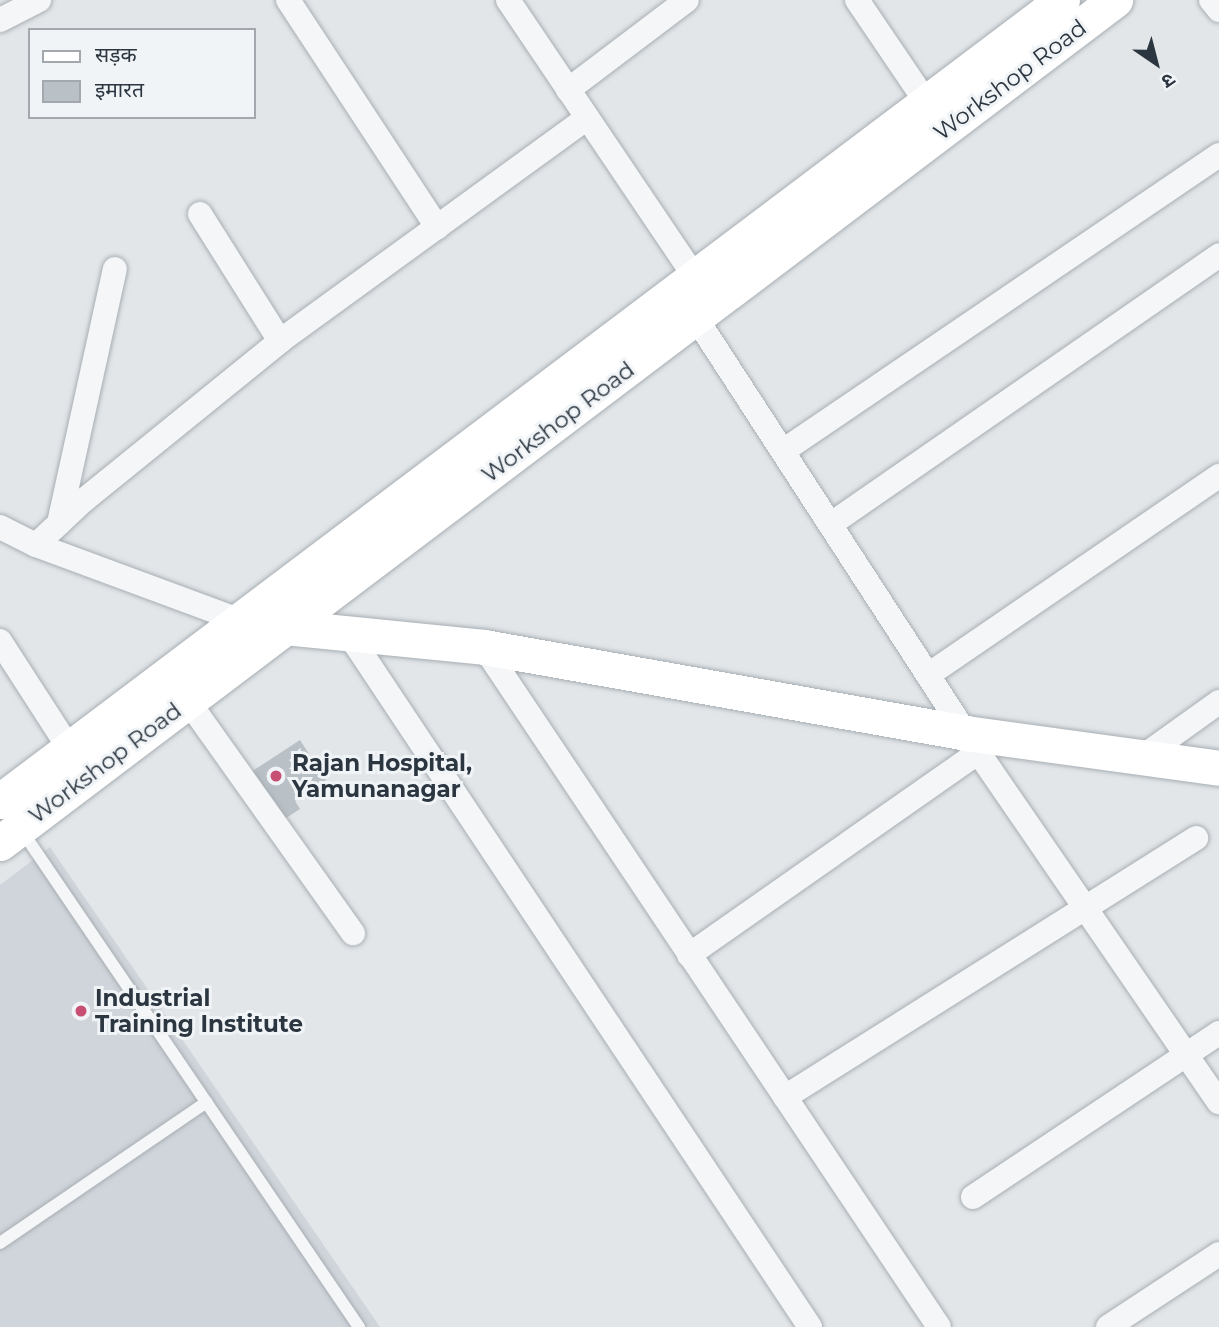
<!DOCTYPE html>
<meta charset="utf-8">
<style>
body{margin:0}
#map{position:relative;width:1219px;height:1327px;overflow:hidden;background:#e2e6e9;font-family:Montserrat,"Noto Sans Devanagari",sans-serif}
div>[style]{position:absolute}
.built>*{inset:0;background:#d0d5db}
.building>*{inset:0;background:#b9c0c6}
.roads{filter:drop-shadow(0 0 2px #a7aeb3) drop-shadow(0 0 2px #a7aeb3)}
.service>*{height:12px;margin:-6px;padding:0 6px;transform-origin:6px;border-radius:6px;background:#f4f6f8}
.minor>*{height:24px;margin:-12px;padding:0 12px;transform-origin:12px;border-radius:12px;background:#f4f6f8}
.secondary>*{height:35px;margin:-17.5px;padding:0 17.5px;transform-origin:17.5px;border-radius:17.5px;background:#fff}
.dots>*{width:19px;height:19px;translate:-50% -50%;box-sizing:border-box;border:4px solid #f1f4f7;border-radius:50%}
span{translate:-50% -50%;white-space:nowrap;text-align:center;line-height:1.15;-webkit-text-stroke:6px #f1f4f7;paint-order:stroke}
.street-label{font-size:23px;color:#2b3640}
.poi-label{font-size:23px;color:#2b3640;font-weight:700}
.left{translate:0 -50%;text-align:left}
.legend{position:absolute;left:28px;top:28px;width:228px;height:91px;box-sizing:border-box;background:#f1f4f7;border:2px solid #a2a8ae;margin:0;padding:9px 12px;list-style:none;font-size:21px;color:#2b3640}
.legend li{display:flex;align-items:center;gap:14px;height:35px}
.legend b{width:35px;border:2px solid #a2a8ae}
.north{position:absolute;left:1121px;top:28px;width:70px;height:70px;-webkit-text-stroke:5px #f1f4f7;paint-order:stroke;rotate:145deg;font-size:19px;font-weight:700;line-height:28px;text-align:center;color:#2b3640}
.north::after{content:'';display:block;margin:auto;width:24px;height:32px;background:#2b3640;clip-path:polygon(50% 0,100% 100%,50% 72%,0 100%)}
</style>
<div id="map">
<div class="built">
<div style="clip-path:polygon(50px 847px,250px 1138px,380px 1327px,0 1327px,0 885px)"></div>
</div>
<div class="building">
<div style="clip-path:polygon(300px 740px,326px 780px,295px 801px,300px 809px,283px 820px,251px 772px)"></div>
</div>
<div class="roads">
<div class="service">
<div style="left:22px;top:831px;width:600px;rotate:55.81deg"></div>
<div style="left:0;top:1243px;width:250px;rotate:-34.3deg"></div>
</div>
<div class="minor">
<div style="left:288px;top:0;width:272px;rotate:56.7deg"></div>
<div style="left:508px;top:0;width:334px;rotate:56deg"></div>
<div style="left:857px;top:0;width:123px;rotate:55.9deg"></div>
<div style="left:1211px;top:0;width:13px;rotate:51deg"></div>
<div style="left:0;top:20px;width:44px;rotate:-27.1deg"></div>
<div style="left:568px;top:90px;width:149px;rotate:-37.1deg"></div>
<div style="left:200px;top:214px;width:150px;rotate:57.8deg"></div>
<div style="left:696px;top:318px;width:495px;rotate:57deg"></div>
<div style="left:965px;top:733px;width:448px;rotate:55.5deg"></div>
<div style="left:783px;top:451px;width:527px;rotate:-34.17deg"></div>
<div style="left:59px;top:523px;width:260px;rotate:-77.6deg"></div>
<div style="left:831px;top:524px;width:472px;rotate:-34.7deg"></div>
<div style="left:0;top:527px;width:40px;rotate:26.6deg"></div>
<div style="left:36px;top:545px;width:216px;rotate:20.3deg"></div>
<div style="left:36px;top:545px;width:66px;rotate:-43.2deg"></div>
<div style="left:84px;top:500px;width:252px;rotate:-39deg"></div>
<div style="left:280px;top:341px;width:379px;rotate:-36deg"></div>
<div style="left:348px;top:633px;width:834px;rotate:56.35deg"></div>
<div style="left:0;top:641px;width:127px;rotate:57.2deg"></div>
<div style="left:484px;top:647px;width:818px;rotate:56.21deg"></div>
<div style="left:928px;top:675px;width:353px;rotate:-34.4deg"></div>
<div style="left:188px;top:701px;width:285px;rotate:54.6deg"></div>
<div style="left:1138px;top:760px;width:100px;rotate:-35.6deg"></div>
<div style="left:689px;top:955px;width:353px;rotate:-35deg"></div>
<div style="left:785px;top:1097px;width:486px;rotate:-32.2deg"></div>
<div style="left:973px;top:1197px;width:296px;rotate:-33.7deg"></div>
<div style="left:1108px;top:1327px;width:133px;rotate:-33.3deg"></div>
</div>
<div class="secondary">
<div style="left:274px;top:626px;width:211px;rotate:5.7deg"></div>
<div style="left:484px;top:647px;width:489px;rotate:10.1deg"></div>
<div style="left:965px;top:733px;width:256px;rotate:7.8deg"></div>
<div style="left:0;top:801px;width:1330px;rotate:-37.02deg"></div>
<div style="left:0;top:843px;width:1398px;rotate:-37.09deg"></div>
</div>
</div>
<div class="dots">
<div style="left:276px;top:776px;background:#c64f73"></div>
<div style="left:81px;top:1011px;background:#c64f73"></div>
</div>
<div class="street-label">
<span style="left:1010px;top:80px;rotate:-37deg">Workshop Road</span>
<span style="left:558px;top:422px;rotate:-37deg">Workshop Road</span>
<span style="left:105px;top:763px;rotate:-37deg">Workshop Road</span>
</div>
<div class="poi-label">
<span class="left" style="left:292px;top:776px">Rajan Hospital,<br>Yamunanagar</span>
<span class="left" style="left:95px;top:1011px">Industrial<br>Training Institute</span>
</div>
<ul class="legend">
<li><b style="height:9px;background:#fff"></b>सड़क</li>
<li><b style="height:19px;background:#b9c0c6"></b>इमारत</li>
</ul>
<div class="north">उ</div>
</div>
